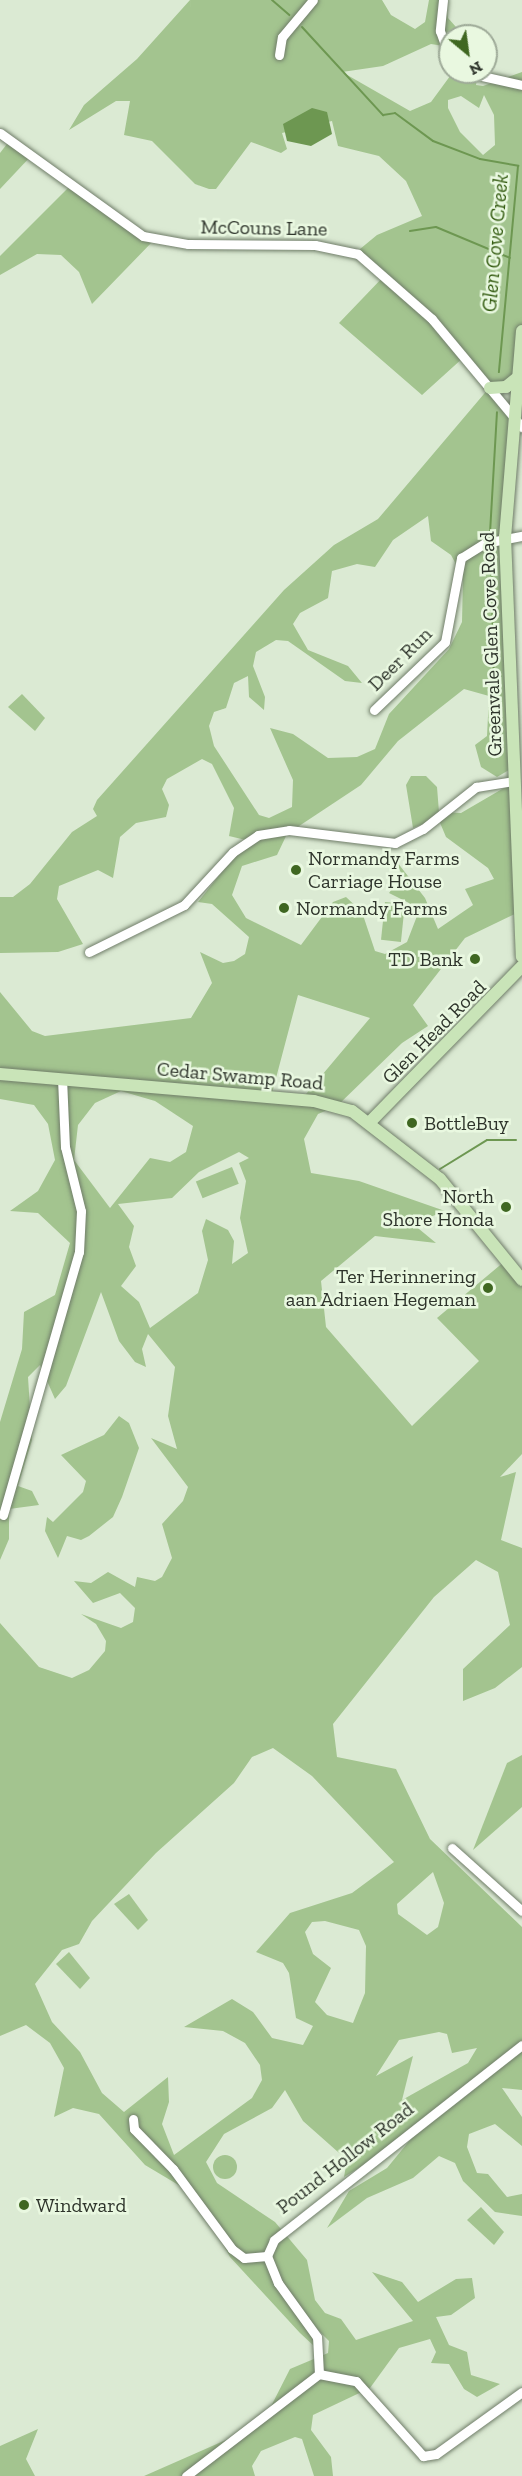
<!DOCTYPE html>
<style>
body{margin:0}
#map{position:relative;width:522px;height:2476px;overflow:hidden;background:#dbead3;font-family:"Zilla Slab",serif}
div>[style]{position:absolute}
.green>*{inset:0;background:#a3c48f;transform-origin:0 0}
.round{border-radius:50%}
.water>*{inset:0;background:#6d9751}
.stream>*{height:2px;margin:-1px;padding:0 1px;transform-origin:1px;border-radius:1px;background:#6d9751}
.roads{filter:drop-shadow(0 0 2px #707d69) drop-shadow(0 0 2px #707d69)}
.minor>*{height:9px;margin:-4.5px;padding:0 4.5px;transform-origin:4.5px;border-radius:4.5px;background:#fff}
.major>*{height:12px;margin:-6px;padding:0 6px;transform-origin:6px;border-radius:6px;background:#c9e4b8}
.dots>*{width:16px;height:16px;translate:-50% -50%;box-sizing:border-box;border:3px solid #e9f8e0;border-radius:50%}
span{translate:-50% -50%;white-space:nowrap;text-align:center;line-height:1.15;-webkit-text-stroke:5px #e9f8e0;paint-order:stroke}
.street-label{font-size:20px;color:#2e342b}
.poi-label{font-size:20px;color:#2e342b}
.left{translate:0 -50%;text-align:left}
.right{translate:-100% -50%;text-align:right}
.water-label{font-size:21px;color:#335b10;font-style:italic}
.north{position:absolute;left:438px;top:24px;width:60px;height:60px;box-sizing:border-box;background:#e9f8e0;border:2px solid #9eaa98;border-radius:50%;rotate:151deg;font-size:16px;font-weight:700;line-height:24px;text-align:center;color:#2e342b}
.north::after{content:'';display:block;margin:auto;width:21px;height:27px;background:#3f6721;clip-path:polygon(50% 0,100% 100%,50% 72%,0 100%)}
</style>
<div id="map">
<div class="green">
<div style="clip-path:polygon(evenodd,190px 0,382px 0,391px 15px,415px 29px,425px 22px,429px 0,445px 0,448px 18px,464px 36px,450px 36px,450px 47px,431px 44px,383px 66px,342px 72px,410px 111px,431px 102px,453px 72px,478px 72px,476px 85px,483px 86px,522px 72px,522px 331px,517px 378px,491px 388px,513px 415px,507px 500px,509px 770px,497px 777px,481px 767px,475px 745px,487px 736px,489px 696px,464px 689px,398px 741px,361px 785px,287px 834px,277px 855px,242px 866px,232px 895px,246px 918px,301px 945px,333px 902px,346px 897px,362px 912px,375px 951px,385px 954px,407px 942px,417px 916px,409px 903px,389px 893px,402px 876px,397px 862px,425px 898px,438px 929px,473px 905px,465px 889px,494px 879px,488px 868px,446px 837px,438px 818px,413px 828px,406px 785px,411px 776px,426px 776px,437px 787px,439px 812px,461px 813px,509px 785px,519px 912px,465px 938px,413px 1005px,428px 1026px,402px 1043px,337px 1106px,318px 1114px,304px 1139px,311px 1173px,359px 1181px,445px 1211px,413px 1224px,436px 1243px,375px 1236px,321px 1281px,326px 1327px,412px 1426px,479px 1361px,437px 1318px,505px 1261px,515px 1272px,522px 1269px,522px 1454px,500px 1477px,516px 1472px,501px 1540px,522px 1548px,522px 1667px,495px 1688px,463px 1701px,463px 1669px,510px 1625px,498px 1572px,476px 1560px,434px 1597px,333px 1724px,337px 1757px,396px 1769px,430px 1839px,522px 1927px,522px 2090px,502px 2088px,522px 2117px,522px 2146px,495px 2124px,469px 2134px,467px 2147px,477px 2173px,488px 2174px,507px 2197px,522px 2194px,522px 2216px,495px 2212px,463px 2181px,455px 2163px,439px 2156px,413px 2178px,367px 2198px,327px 2228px,349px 2191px,387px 2168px,415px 2134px,344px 2177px,347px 2160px,303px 2121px,285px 2090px,272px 2108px,224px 2134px,206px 2162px,217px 2183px,275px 2222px,307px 2260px,315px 2300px,325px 2313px,341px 2319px,356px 2340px,413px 2321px,372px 2272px,402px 2282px,418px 2302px,456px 2279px,472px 2278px,475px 2298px,451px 2315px,436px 2317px,449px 2345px,467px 2352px,471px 2375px,500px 2384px,477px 2397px,464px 2389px,449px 2364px,431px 2363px,436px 2352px,430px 2339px,399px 2348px,370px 2388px,313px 2415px,311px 2430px,331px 2457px,333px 2476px,314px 2476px,302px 2439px,295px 2437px,261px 2451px,252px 2466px,255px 2476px,144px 2476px,262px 2424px,290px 2369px,328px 2353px,329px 2341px,316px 2328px,314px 2346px,300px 2333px,230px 2257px,197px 2196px,145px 2165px,99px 2114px,73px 2108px,54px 2117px,64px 2068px,50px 2043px,26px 2025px,0 2036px,0 1623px,39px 1667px,72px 1678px,89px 1670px,105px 1651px,106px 1641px,96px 1624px,81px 1614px,121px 1628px,133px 1622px,135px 1608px,120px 1593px,93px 1603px,74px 1581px,91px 1583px,108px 1572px,135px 1587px,137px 1577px,155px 1581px,162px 1577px,172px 1558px,162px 1524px,183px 1501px,188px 1487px,151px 1438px,177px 1449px,168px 1416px,175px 1367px,148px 1334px,142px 1349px,146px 1367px,135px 1362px,119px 1341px,101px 1292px,66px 1386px,55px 1399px,40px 1365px,28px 1377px,32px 1440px,18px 1486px,32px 1491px,39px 1505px,9px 1509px,9px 1539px,0 1560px,0 1422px,22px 1349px,24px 1312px,55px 1295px,70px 1243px,38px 1213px,10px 1211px,38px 1191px,55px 1160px,48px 1124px,34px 1105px,0 1099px,0 992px,32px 1031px,45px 1036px,191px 1018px,212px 983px,200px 952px,223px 963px,234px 961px,245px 954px,249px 937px,212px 904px,198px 902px,233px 858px,254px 842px,229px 836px,234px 808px,212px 764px,202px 759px,167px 779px,162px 789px,169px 805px,166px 817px,136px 823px,120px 837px,113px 878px,98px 870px,59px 886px,57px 899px,83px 944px,58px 952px,0 953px,0 897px,13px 897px,30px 884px,72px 832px,97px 816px,93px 809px,97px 800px,284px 590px,334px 545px,378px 519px,489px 388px,464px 357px,422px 395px,339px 323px,385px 275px,358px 254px,360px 249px,377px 235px,422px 216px,406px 181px,379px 156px,338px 146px,332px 121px,282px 133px,287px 149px,281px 153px,251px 142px,216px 189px,209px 189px,195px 184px,152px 141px,124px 135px,130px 101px,116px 101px,69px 130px,84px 105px,137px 59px,190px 0,484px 95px,494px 115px,495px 145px,483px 155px,460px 132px,448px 108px,448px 100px,461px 96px,479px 108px,484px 95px,190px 0,428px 516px,431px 541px,451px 555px,463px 577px,462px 622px,449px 649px,389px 714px,375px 749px,357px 757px,328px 758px,293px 734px,270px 728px,293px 780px,292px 807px,269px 818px,259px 815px,214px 746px,209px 726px,214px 712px,226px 708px,234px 683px,248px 676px,249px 697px,264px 710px,265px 697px,253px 666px,256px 652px,276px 640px,288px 641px,345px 681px,362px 683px,348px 666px,308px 650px,293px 624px,300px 613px,328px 598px,332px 571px,357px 564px,375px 567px,393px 540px,428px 516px,190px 0,298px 995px,370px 1018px,301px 1100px,271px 1097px,298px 995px,190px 0,121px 1091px,155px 1101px,193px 1126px,186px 1152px,170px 1162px,150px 1158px,110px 1208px,74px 1160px,78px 1125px,95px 1103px,121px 1091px,190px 0,239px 1152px,249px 1158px,239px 1163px,246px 1181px,240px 1218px,248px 1253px,232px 1264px,234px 1241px,228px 1230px,206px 1219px,202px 1231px,208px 1260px,198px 1293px,150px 1328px,139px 1302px,121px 1286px,136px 1266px,129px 1247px,134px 1226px,118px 1204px,172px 1198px,199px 1172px,239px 1152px,190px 0,273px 1748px,312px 1776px,394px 1862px,352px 1893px,290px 1913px,256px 1952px,283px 1963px,289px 1973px,296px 2018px,313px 2026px,303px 2045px,272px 2038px,253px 2012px,232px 1999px,184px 2027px,223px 2031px,245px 2043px,260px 2065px,262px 2080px,252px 2098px,174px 2155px,162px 2124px,169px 2102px,168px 2077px,124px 2112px,102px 2093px,80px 2052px,52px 2022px,35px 1984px,62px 1950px,79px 1944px,92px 1921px,156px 1853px,234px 1783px,252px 1757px,273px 1748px,190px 0,433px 1872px,444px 1903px,438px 1927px,427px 1935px,398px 1914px,397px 1904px,433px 1872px,190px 0,325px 1921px,359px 1930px,366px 1946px,365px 1993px,353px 2023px,327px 2015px,315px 2002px,331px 1968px,313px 1954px,305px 1932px,312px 1922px,325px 1921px,190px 0,439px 2032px,447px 2034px,452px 2053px,477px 2048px,468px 2063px,402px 2100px,413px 2056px,376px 2076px,399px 2040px,439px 2032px)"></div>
<div style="clip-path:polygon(10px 140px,32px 155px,0 189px,0 153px)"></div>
<div style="clip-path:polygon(71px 185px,155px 239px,92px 304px,79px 272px,61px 255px,37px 254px,0 275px,0 256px)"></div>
<div style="clip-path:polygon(22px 694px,45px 718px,35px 731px,8px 707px)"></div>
<div style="left:385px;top:902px;width:20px;height:38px;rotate:6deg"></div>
<div style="left:232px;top:1167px;width:18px;height:39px;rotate:68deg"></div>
<div style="clip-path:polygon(119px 1416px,129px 1423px,139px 1448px,122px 1497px,113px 1517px,89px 1536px,81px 1540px,67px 1536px,58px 1558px,45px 1531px,47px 1517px,53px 1522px,83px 1492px,86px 1481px,61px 1455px,104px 1435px)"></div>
<div style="clip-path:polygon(522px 1755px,522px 1807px,473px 1850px,507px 1763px)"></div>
<div style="clip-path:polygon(129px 1894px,148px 1920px,138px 1930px,114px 1904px)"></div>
<div style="clip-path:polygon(69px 1952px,90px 1978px,80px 1989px,56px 1964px)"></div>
<div class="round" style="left:213px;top:2155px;width:24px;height:24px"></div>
<div style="clip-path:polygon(481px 2207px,504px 2232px,494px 2245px,467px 2220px)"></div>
<div style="clip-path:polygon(38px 2429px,26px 2459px,35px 2476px,0 2476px,0 2446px)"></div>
</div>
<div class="water">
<div style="clip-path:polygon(312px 108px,327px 112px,332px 134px,311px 146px,287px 141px,283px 124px)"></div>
</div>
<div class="stream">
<div style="left:272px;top:0;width:23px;rotate:41deg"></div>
<div style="left:302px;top:27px;width:120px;rotate:47.4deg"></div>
<div style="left:383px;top:115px;width:12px;rotate:-9deg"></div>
<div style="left:395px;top:113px;width:47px;rotate:36.4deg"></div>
<div style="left:433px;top:141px;width:50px;rotate:21deg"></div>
<div style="left:480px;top:159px;width:39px;rotate:10deg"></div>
<div style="left:518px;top:166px;width:207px;rotate:95.3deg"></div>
<div style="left:410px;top:231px;width:26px;rotate:-9deg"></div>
<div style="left:436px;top:227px;width:80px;rotate:22.7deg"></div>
<div style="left:490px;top:533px;width:121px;rotate:-86.7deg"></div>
<div style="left:491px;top:547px;width:145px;rotate:88.8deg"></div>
<div style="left:494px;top:692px;width:20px;rotate:70deg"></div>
<div style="left:440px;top:1169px;width:55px;rotate:-31.7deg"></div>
<div style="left:487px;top:1140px;width:29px"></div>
</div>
<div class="roads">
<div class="minor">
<div style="left:443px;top:0;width:31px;rotate:96deg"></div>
<div style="left:440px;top:31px;width:30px;rotate:70deg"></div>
<div style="left:279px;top:55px;width:18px;rotate:-81deg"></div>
<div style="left:282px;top:37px;width:48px;rotate:-50deg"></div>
<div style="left:464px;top:72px;width:59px;rotate:12.6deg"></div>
<div style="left:0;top:133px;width:176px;rotate:35.8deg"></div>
<div style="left:143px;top:236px;width:46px;rotate:10.1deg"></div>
<div style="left:188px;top:244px;width:127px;rotate:0.5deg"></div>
<div style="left:315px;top:245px;width:44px;rotate:11.8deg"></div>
<div style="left:358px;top:254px;width:98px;rotate:41.3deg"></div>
<div style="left:432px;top:319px;width:141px;rotate:50.2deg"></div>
<div style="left:374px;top:710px;width:98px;rotate:-43.8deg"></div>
<div style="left:445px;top:642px;width:86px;rotate:-79.2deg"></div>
<div style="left:461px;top:558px;width:28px;rotate:-32deg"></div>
<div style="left:485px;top:543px;width:38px;rotate:-11deg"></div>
<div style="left:89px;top:952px;width:106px;rotate:-26.3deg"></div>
<div style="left:184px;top:905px;width:72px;rotate:-47.2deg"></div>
<div style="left:233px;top:852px;width:30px;rotate:-34deg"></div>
<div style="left:258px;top:835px;width:31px;rotate:-9deg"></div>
<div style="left:289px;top:830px;width:107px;rotate:7deg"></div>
<div style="left:395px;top:843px;width:31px;rotate:-27deg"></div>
<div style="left:423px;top:829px;width:68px;rotate:-38.4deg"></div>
<div style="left:476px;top:787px;width:39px;rotate:-9deg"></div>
<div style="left:3px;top:1515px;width:274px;rotate:-73.9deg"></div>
<div style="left:79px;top:1252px;width:41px;rotate:-87.2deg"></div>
<div style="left:81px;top:1211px;width:66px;rotate:-104deg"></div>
<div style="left:65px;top:1147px;width:68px;rotate:-92.5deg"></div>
<div style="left:452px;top:1848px;width:94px;rotate:42deg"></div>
<div style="left:133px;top:2119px;width:10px;rotate:84deg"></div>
<div style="left:134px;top:2129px;width:56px;rotate:45.7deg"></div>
<div style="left:173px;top:2169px;width:99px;rotate:53.6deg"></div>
<div style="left:232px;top:2249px;width:15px;rotate:37deg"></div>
<div style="left:244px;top:2258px;width:23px;rotate:-5deg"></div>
<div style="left:319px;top:2374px;width:38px;rotate:11deg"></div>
<div style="left:356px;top:2381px;width:101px;rotate:48.2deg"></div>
<div style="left:423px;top:2456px;width:13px;rotate:-9deg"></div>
<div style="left:436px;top:2454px;width:106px;rotate:-35.8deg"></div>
<div style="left:186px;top:2476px;width:168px;rotate:-37.5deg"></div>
<div style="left:319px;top:2374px;width:37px;rotate:-93deg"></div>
<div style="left:317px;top:2337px;width:67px;rotate:-125.8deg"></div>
<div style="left:278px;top:2283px;width:29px;rotate:-112deg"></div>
<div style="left:267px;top:2256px;width:17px;rotate:-66deg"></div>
<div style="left:274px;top:2240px;width:315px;rotate:-38.2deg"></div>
</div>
<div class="major">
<div style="left:522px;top:331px;width:207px;rotate:94.7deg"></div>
<div style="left:505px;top:537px;width:420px;rotate:87.7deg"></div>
<div style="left:490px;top:388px;width:16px;rotate:-4deg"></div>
<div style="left:506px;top:387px;width:14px;rotate:-39deg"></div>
<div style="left:0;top:1074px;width:315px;rotate:4.9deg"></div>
<div style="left:314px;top:1101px;width:39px;rotate:15deg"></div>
<div style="left:352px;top:1111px;width:111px;rotate:37.7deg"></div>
<div style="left:440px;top:1179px;width:130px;rotate:50.9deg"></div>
<div style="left:370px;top:1122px;width:218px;rotate:-45.7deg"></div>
</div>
</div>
<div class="dots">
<div style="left:296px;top:870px;background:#3f6721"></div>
<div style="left:284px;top:908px;background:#3f6721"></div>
<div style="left:475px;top:959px;background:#3f6721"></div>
<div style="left:412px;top:1123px;background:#3f6721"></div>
<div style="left:506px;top:1207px;background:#3f6721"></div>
<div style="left:488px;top:1288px;background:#3f6721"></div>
<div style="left:24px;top:2205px;background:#3f6721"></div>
</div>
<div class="street-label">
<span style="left:264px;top:228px;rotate:1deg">McCouns Lane</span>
<span style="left:491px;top:644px;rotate:-92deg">Greenvale Glen Cove Road</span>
<span style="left:400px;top:659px;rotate:-45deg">Deer Run</span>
<span style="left:434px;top:1032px;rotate:-45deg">Glen Head Road</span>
<span style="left:240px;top:1076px;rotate:5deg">Cedar Swamp Road</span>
<span style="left:345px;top:2158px;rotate:-38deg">Pound Hollow Road</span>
</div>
<div class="poi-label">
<span class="left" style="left:308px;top:870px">Normandy Farms<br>Carriage House</span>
<span class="left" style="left:296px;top:908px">Normandy Farms</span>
<span class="right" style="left:463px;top:959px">TD Bank</span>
<span class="left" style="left:424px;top:1123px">BottleBuy</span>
<span class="right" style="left:494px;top:1208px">North<br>Shore Honda</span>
<span class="right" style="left:476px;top:1288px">Ter Herinnering<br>aan Adriaen Hegeman</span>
<span class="left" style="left:36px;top:2205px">Windward</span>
</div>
<div class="water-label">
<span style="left:495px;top:243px;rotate:-85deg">Glen Cove Creek</span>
</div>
<div class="north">N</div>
</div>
